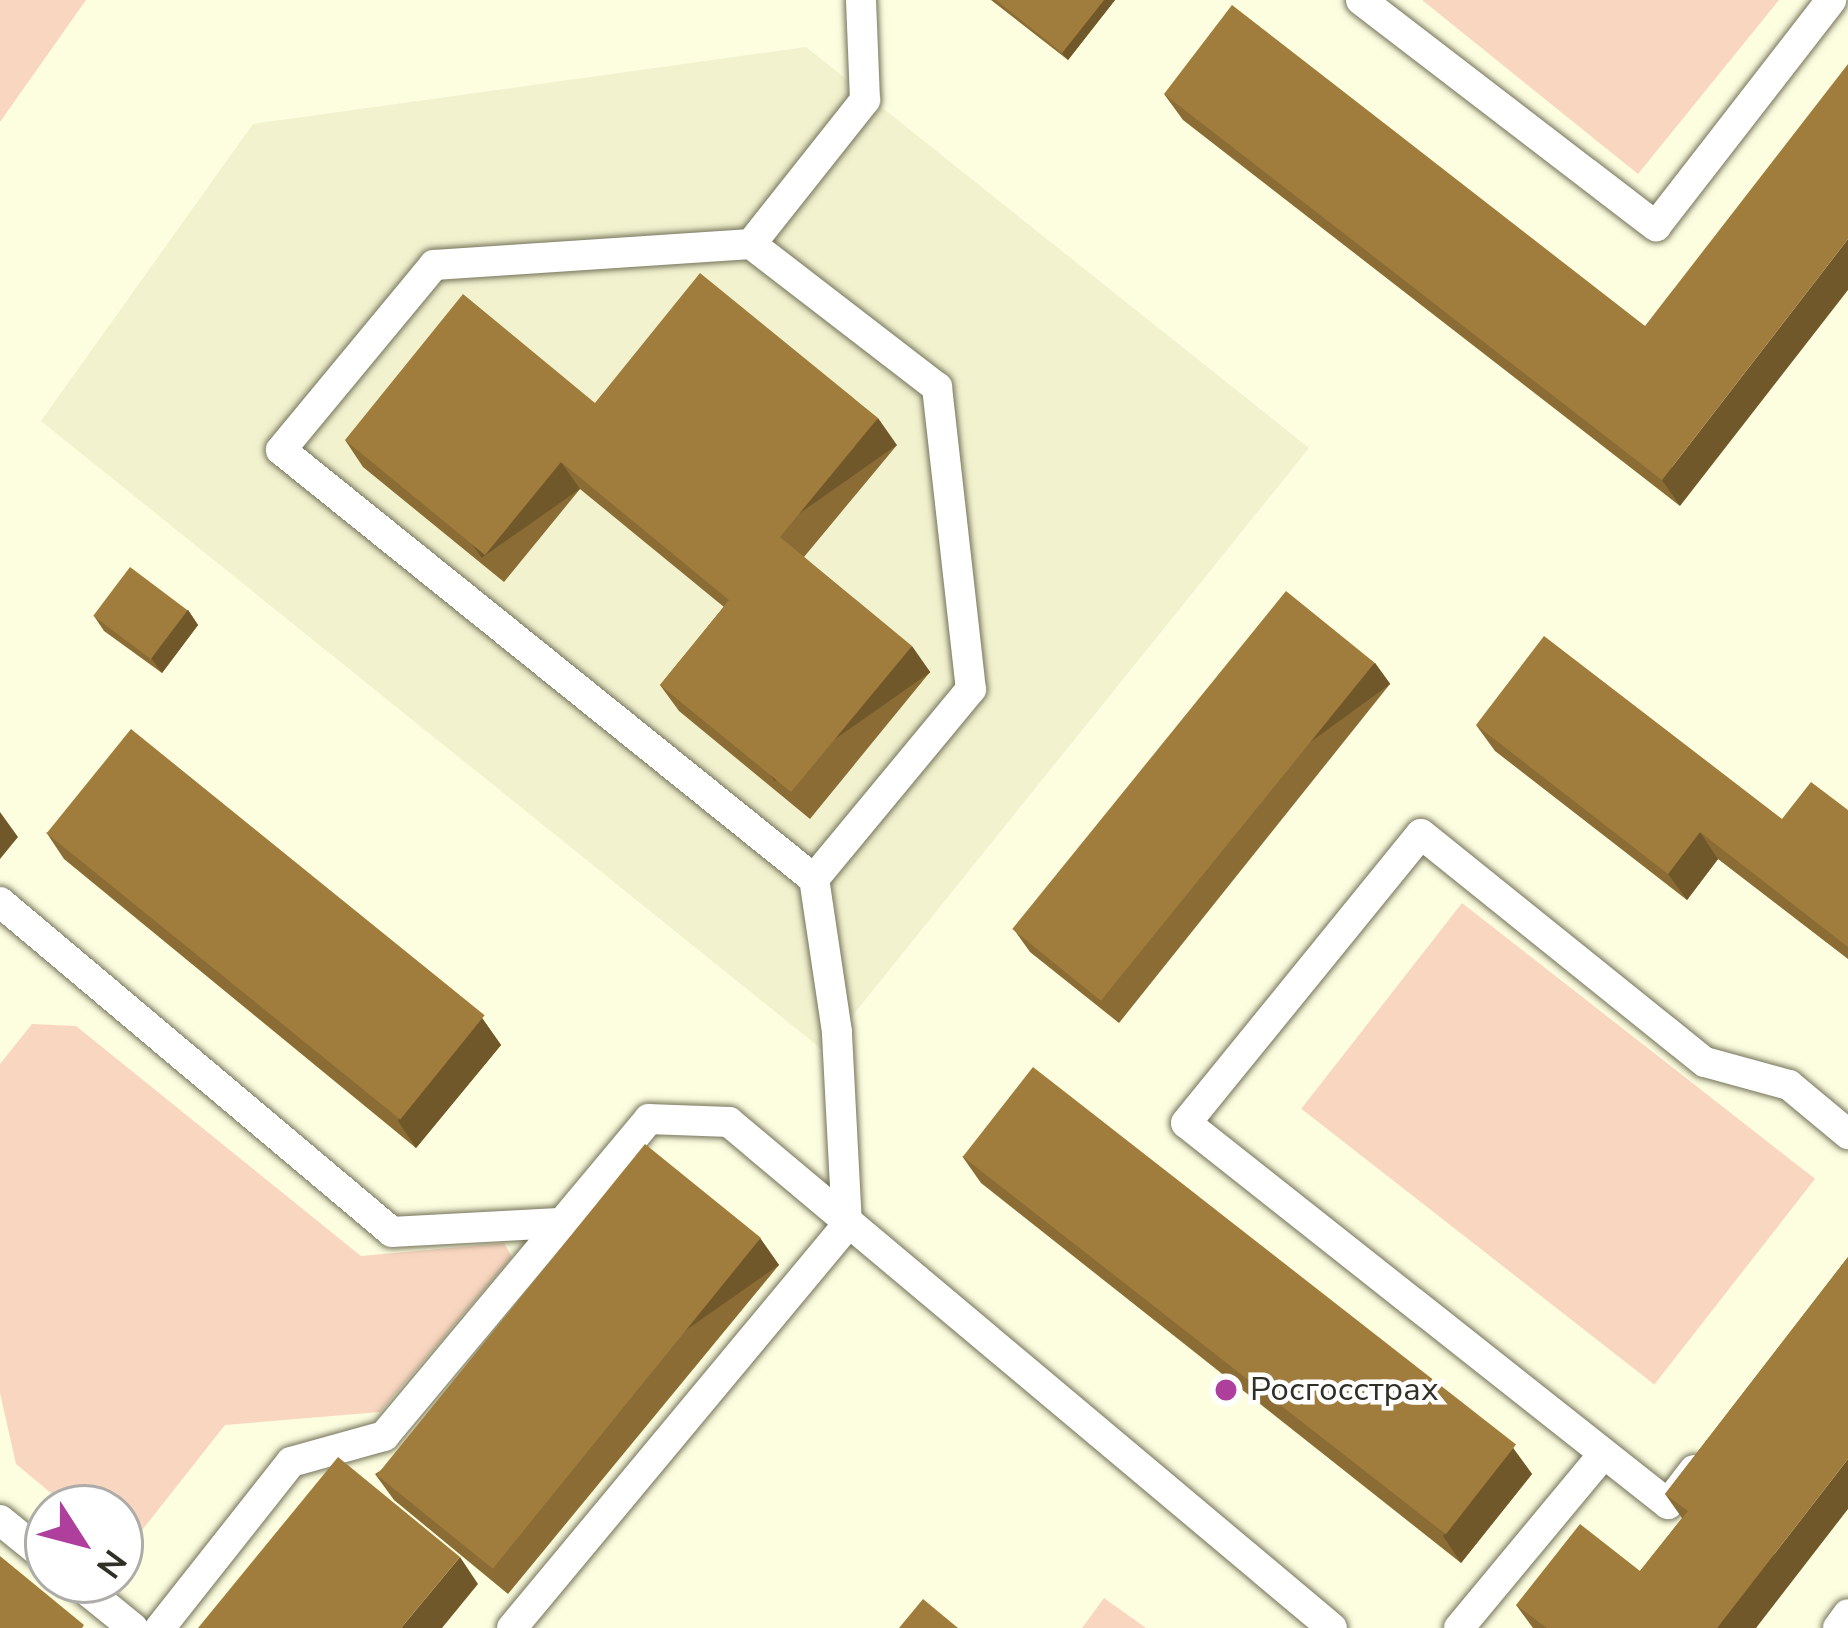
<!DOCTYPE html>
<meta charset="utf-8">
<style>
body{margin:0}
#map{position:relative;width:1848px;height:1628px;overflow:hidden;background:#fdfde0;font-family:"Nunito Sans",sans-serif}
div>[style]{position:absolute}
.built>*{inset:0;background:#f2f2cf}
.green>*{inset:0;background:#f9d6c0;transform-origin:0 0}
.roads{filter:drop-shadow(0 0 3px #74735a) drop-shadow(0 0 3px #74735a)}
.lane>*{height:30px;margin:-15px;padding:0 15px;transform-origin:15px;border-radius:15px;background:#fff}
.wall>*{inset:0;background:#8a6c34}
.shaded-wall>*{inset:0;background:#71582b;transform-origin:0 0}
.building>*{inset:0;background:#a17d3d;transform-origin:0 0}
.dots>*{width:33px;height:33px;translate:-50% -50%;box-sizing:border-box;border:6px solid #fff;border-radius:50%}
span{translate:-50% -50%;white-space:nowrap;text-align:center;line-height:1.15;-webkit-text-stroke:9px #fff;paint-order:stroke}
.poi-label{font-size:33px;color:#313026}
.left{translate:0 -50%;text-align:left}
.north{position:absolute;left:24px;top:1484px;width:120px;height:120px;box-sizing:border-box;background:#fff;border:3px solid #adaca8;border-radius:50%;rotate:126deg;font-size:33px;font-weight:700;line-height:48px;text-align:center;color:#313026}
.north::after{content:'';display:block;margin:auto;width:42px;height:54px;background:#ae3f9d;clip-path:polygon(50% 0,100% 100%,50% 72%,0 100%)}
</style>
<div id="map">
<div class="built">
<div style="clip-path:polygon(806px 47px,1309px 448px,824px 1051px,41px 421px,253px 124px)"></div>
</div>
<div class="green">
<div style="clip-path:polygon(0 0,86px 0,0 122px)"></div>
<div style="clip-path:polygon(1422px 0,1779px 0,1638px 174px)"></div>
<div style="left:1462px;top:903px;width:448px;height:261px;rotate:38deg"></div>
<div style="clip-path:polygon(32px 1024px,76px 1026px,361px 1256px,504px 1243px,512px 1257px,380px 1412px,225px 1425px,124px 1553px,120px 1508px,69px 1508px,16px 1464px,0 1393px,0 1064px)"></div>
<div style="clip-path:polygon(1104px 1598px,1146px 1628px,1082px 1628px)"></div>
</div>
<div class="roads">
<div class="lane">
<div style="left:1361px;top:0;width:372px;rotate:37.5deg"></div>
<div style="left:1656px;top:226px;width:286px;rotate:-52.2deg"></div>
<div style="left:751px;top:244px;width:184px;rotate:-51.6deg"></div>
<div style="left:865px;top:100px;width:100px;rotate:-92.3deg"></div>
<div style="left:0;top:902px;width:512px;rotate:40.09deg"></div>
<div style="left:392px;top:1232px;width:166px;rotate:-3.1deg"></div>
<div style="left:1694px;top:1470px;width:43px;rotate:127.4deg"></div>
<div style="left:1668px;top:1504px;width:614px;rotate:-141.68deg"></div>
<div style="left:1186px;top:1123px;width:372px;rotate:-50.9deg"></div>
<div style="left:1421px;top:834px;width:364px;rotate:38.8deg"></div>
<div style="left:1705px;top:1062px;width:87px;rotate:15.3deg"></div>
<div style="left:1789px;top:1085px;width:77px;rotate:39.7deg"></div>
<div style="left:0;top:1520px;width:62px;rotate:39.1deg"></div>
<div style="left:74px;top:1580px;width:76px;rotate:39.1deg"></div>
<div style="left:160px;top:1628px;width:211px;rotate:-51.7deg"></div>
<div style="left:291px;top:1462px;width:97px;rotate:-15.6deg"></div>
<div style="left:384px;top:1436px;width:413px;rotate:-50.1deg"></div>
<div style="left:649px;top:1119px;width:80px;rotate:2.1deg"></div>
<div style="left:729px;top:1122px;width:787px;rotate:40deg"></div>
<div style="left:512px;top:1628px;width:524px;rotate:-50.26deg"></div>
<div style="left:847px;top:1225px;width:193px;rotate:-93deg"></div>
<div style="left:837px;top:1032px;width:155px;rotate:-98.5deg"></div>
<div style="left:814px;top:879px;width:684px;rotate:-141.17deg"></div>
<div style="left:281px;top:450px;width:240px;rotate:-50.4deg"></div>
<div style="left:434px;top:265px;width:318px;rotate:-3.8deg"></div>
<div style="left:751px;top:244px;width:235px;rotate:37.6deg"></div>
<div style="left:937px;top:387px;width:304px;rotate:83.6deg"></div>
<div style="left:971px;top:689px;width:246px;rotate:129.6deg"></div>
<div style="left:1459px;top:1628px;width:224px;rotate:-50.3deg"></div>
<div style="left:1838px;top:1628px;width:17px;rotate:-54deg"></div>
</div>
</div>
<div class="wall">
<div style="clip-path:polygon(991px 0,1115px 0,1068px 60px)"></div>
<div style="clip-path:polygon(1164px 94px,1645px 326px,1680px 506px,1183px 120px)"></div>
<div style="clip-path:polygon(595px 403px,897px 445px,804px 557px,930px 672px,810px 819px,679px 711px,660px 685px,724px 607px,580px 489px,504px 582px,363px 467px,345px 440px)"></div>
<div style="clip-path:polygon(188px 610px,198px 625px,162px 673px,104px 631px,94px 616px)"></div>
<div style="clip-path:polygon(1375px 663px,1390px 684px,1119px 1023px,1030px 952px,1015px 931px)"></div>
<div style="clip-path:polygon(1476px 725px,1782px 819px,1848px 810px,1848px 959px,1718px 859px,1687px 900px,1495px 751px)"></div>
<div style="clip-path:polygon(46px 832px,482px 1018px,501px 1045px,416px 1148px,64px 859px)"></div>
<div style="clip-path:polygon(962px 1156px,1513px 1448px,1532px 1474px,1461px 1563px,981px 1183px)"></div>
<div style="clip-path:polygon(760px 1238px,779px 1265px,508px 1594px,394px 1500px,375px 1474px)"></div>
<div style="clip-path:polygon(1848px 1257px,1756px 1628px,1533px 1628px,1516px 1605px,1640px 1571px,1682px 1518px,1665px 1494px)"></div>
</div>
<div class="shaded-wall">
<div style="clip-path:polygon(1104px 0,1115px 0,1068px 60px,1062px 53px)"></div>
<div style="clip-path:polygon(1848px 239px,1848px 290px,1680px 506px,1662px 480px)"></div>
<div style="left:878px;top:418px;width:33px;height:154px;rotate:55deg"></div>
<div style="left:561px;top:462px;width:33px;height:120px;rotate:55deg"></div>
<div style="clip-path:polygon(188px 610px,198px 625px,162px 673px,151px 658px)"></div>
<div style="left:912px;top:646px;width:32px;height:190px;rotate:55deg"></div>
<div style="left:1375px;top:663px;width:26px;height:433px;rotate:54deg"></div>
<div style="clip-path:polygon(0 812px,18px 837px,0 859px)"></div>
<div style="clip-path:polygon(1700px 832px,1718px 859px,1687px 900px,1668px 874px)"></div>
<div style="clip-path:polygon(482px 1018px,501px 1045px,416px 1148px,398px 1121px)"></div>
<div style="left:760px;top:1238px;width:33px;height:426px;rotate:55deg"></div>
<div style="clip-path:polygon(1513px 1448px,1532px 1474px,1461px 1563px,1443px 1536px)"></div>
<div style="clip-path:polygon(1848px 1459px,1848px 1509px,1756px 1628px,1717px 1628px)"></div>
<div style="clip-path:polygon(460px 1557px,478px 1584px,442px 1628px,401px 1628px)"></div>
</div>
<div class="building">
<div style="clip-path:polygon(996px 0,1104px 0,1062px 53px)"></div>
<div style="clip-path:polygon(1232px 5px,1645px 326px,1848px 64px,1848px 239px,1662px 480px,1164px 94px)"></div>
<div style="clip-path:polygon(700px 273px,878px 418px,780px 537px,912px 646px,791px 792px,660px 685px,729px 600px,561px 462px,485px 555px,345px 440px,463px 294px,595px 403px)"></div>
<div style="left:130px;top:567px;width:72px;height:61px;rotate:37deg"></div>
<div style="left:1286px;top:591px;width:114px;height:435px;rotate:39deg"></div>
<div style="clip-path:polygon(1544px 636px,1782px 819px,1811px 782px,1848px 810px,1848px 947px,1700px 832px,1668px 874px,1476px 725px)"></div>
<div style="left:131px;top:729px;width:455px;height:134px;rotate:39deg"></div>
<div style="left:1033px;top:1067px;width:613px;height:114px;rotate:38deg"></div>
<div style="left:645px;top:1144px;width:149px;height:426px;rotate:39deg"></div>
<div style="clip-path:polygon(1848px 1257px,1848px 1459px,1717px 1628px,1547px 1628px,1516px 1605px,1580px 1524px,1640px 1571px,1688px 1511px,1665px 1494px)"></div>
<div style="clip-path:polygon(338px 1457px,460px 1557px,401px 1628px,198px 1628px)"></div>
<div style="clip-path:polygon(0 1556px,84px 1625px,82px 1628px,0 1628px)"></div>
<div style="clip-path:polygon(923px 1599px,958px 1628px,899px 1628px)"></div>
</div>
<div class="dots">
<div style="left:1226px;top:1390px;background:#ae3f9d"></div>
</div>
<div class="poi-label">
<span class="left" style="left:1250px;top:1390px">Росгосстрах</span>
</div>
<div class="north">N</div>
</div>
